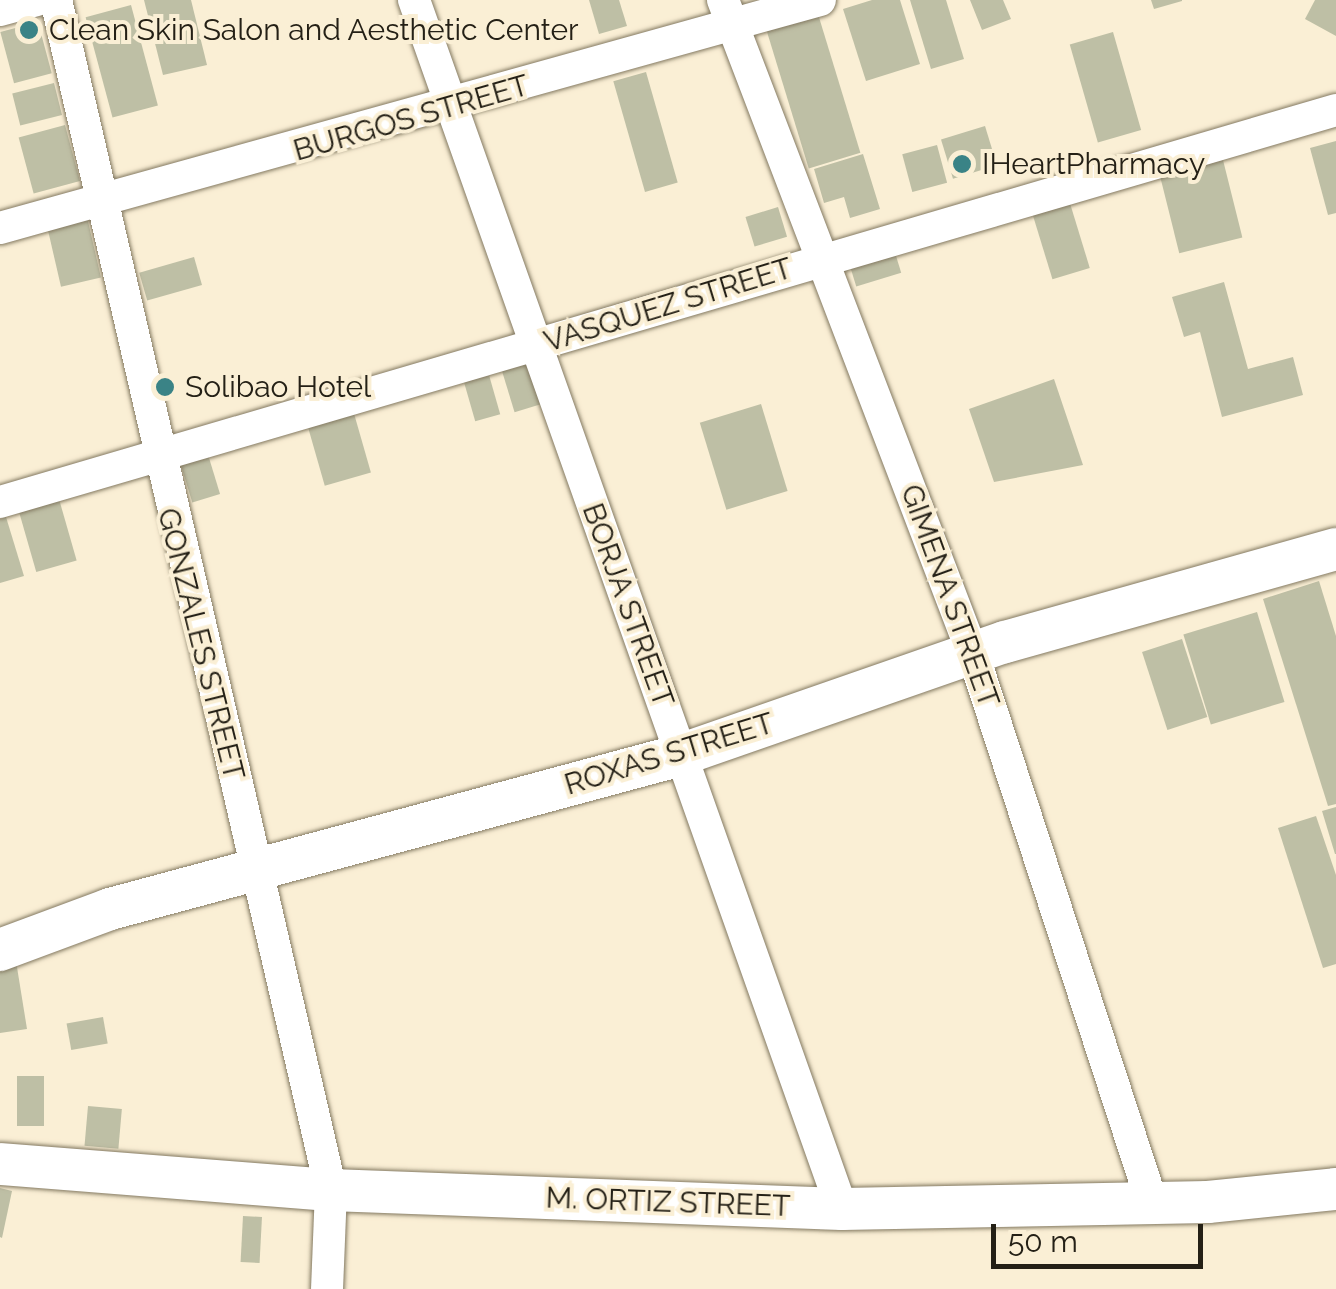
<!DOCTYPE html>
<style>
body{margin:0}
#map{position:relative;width:1336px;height:1289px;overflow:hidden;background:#faefd5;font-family:Raleway,sans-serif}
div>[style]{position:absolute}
.building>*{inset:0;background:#bebfa5;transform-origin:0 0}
.roads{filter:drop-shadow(0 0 2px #837961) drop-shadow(0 0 2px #837961)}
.minor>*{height:32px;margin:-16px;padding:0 16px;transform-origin:16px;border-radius:16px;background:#fff}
.tertiary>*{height:42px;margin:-21px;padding:0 21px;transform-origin:21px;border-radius:21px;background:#fff}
.dots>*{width:28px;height:28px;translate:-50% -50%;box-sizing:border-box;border:5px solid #faefd5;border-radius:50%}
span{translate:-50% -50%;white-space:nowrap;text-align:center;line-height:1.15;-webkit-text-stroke:8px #faefd5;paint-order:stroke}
.poi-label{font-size:30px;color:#242016}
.left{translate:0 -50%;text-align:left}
.street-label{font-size:30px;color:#242016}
.scale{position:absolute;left:991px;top:1224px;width:212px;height:45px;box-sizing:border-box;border:5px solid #242016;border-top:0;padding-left:12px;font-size:30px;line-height:35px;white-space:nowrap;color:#242016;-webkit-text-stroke:8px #faefd5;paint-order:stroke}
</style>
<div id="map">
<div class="building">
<div style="clip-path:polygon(144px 0,191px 0,207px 65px,163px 75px)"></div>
<div style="clip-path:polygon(589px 0,619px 0,627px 26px,599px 34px)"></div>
<div style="clip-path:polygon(872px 0,900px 0,920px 64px,866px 81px,843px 9px)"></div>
<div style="clip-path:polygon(910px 0,946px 0,964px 59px,931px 69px)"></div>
<div style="clip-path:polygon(970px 0,1003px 0,1011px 19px,982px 30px)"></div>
<div style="clip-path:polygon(1151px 0,1182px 0,1182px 1px,1154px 9px)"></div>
<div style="clip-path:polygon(1315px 0,1336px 0,1336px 36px,1305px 19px)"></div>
<div style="left:131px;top:5px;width:104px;height:47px;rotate:75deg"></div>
<div style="left:818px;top:14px;width:145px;height:54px;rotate:73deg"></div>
<div style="left:38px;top:22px;width:53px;height:39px;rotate:75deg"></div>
<div style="left:1113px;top:32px;width:102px;height:45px;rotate:74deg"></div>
<div style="left:646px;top:72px;width:115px;height:34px;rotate:74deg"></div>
<div style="left:54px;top:83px;width:33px;height:43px;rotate:76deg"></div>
<div style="left:65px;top:125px;width:58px;height:48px;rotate:75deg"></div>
<div style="left:985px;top:126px;width:41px;height:46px;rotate:73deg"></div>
<div style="clip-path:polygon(1336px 141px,1336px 213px,1328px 215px,1310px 148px)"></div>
<div style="left:937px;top:145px;width:39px;height:36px;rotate:75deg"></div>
<div style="clip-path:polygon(863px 154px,880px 209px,850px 218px,844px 197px,824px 203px,814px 169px)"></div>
<div style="left:1223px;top:160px;width:80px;height:65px;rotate:76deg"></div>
<div style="left:1069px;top:200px;width:71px;height:39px;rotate:73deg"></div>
<div style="left:778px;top:207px;width:31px;height:34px;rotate:73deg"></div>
<div style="left:87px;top:217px;width:62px;height:41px;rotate:77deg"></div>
<div style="left:893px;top:246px;width:28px;height:47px;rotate:73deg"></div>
<div style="left:194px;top:257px;width:29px;height:57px;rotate:74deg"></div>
<div style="clip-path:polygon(1224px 282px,1248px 369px,1293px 357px,1303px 395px,1222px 417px,1200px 332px,1184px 337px,1172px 297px)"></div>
<div style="left:534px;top:356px;width:48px;height:35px;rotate:73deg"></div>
<div style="left:487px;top:368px;width:48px;height:26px;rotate:74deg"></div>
<div style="clip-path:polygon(1054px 379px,1083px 465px,994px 482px,969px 409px)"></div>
<div style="left:761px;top:404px;width:91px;height:64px;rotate:73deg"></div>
<div style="left:353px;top:410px;width:65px;height:48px;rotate:74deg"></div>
<div style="left:206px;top:448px;width:48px;height:29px;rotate:73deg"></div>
<div style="left:59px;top:499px;width:64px;height:42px;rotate:74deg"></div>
<div style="clip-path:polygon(6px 517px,24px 576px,0 583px,0 519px)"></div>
<div style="clip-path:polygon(1319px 581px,1336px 636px,1336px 804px,1328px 806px,1263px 599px)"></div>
<div style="left:1257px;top:612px;width:94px;height:77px;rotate:73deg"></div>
<div style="left:1182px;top:639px;width:82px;height:42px;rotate:72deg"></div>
<div style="clip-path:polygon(1336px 807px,1336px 854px,1335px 854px,1322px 811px)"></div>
<div style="clip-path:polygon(1316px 816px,1336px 875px,1336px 964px,1323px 968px,1278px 828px)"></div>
<div style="clip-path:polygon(16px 961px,27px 1029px,0 1033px,0 964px)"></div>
<div style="left:103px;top:1017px;width:27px;height:37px;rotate:80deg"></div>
<div style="left:17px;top:1076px;width:27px;height:50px"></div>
<div style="left:88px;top:1106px;width:34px;height:40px;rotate:5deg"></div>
<div style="clip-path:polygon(0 1188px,12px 1191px,2px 1238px,0 1237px)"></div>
<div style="left:243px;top:1216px;width:19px;height:46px;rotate:3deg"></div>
</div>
<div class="roads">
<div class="minor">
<div style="left:56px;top:0;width:1221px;rotate:76.99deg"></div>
<div style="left:331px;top:1190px;width:99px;rotate:92.3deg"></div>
<div style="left:414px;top:0;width:1283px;rotate:70.51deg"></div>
<div style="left:723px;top:0;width:700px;rotate:69.08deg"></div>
<div style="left:973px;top:654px;width:574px;rotate:71.94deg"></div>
<div style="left:0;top:10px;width:38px;rotate:-15deg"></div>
<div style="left:0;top:228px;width:851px;rotate:-15.54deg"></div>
<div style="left:0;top:502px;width:1392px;rotate:-16.35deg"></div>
</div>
<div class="tertiary">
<div style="left:0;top:950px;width:117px;rotate:-20.4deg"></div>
<div style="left:110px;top:909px;width:587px;rotate:-15.1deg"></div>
<div style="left:677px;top:756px;width:347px;rotate:-19.2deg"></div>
<div style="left:1005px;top:642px;width:344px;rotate:-15.7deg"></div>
<div style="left:0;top:1164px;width:332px;rotate:4.5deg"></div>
<div style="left:331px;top:1190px;width:511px;rotate:2.13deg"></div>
<div style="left:842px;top:1209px;width:366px;rotate:-1.1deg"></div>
<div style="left:1208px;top:1202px;width:129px;rotate:-5.8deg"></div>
</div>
</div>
<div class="dots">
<div style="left:29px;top:30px;background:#3a8386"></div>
<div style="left:962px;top:164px;background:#3a8386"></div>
<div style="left:165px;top:387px;background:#3a8386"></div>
</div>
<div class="poi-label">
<span class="left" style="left:49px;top:30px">Clean Skin Salon and Aesthetic Center</span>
<span class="left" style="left:982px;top:164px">IHeartPharmacy</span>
<span class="left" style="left:185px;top:387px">Solibao Hotel</span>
</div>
<div class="street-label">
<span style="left:411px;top:118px;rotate:-16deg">BURGOS STREET</span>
<span style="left:668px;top:305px;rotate:-17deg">VASQUEZ STREET</span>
<span style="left:950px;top:596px;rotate:70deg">GIMENA STREET</span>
<span style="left:628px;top:605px;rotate:70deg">BORJA STREET</span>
<span style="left:201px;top:644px;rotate:76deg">GONZALES STREET</span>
<span style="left:669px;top:754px;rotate:-17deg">ROXAS STREET</span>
<span style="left:668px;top:1202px;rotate:2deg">M. ORTIZ STREET</span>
</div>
<div class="scale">50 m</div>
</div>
